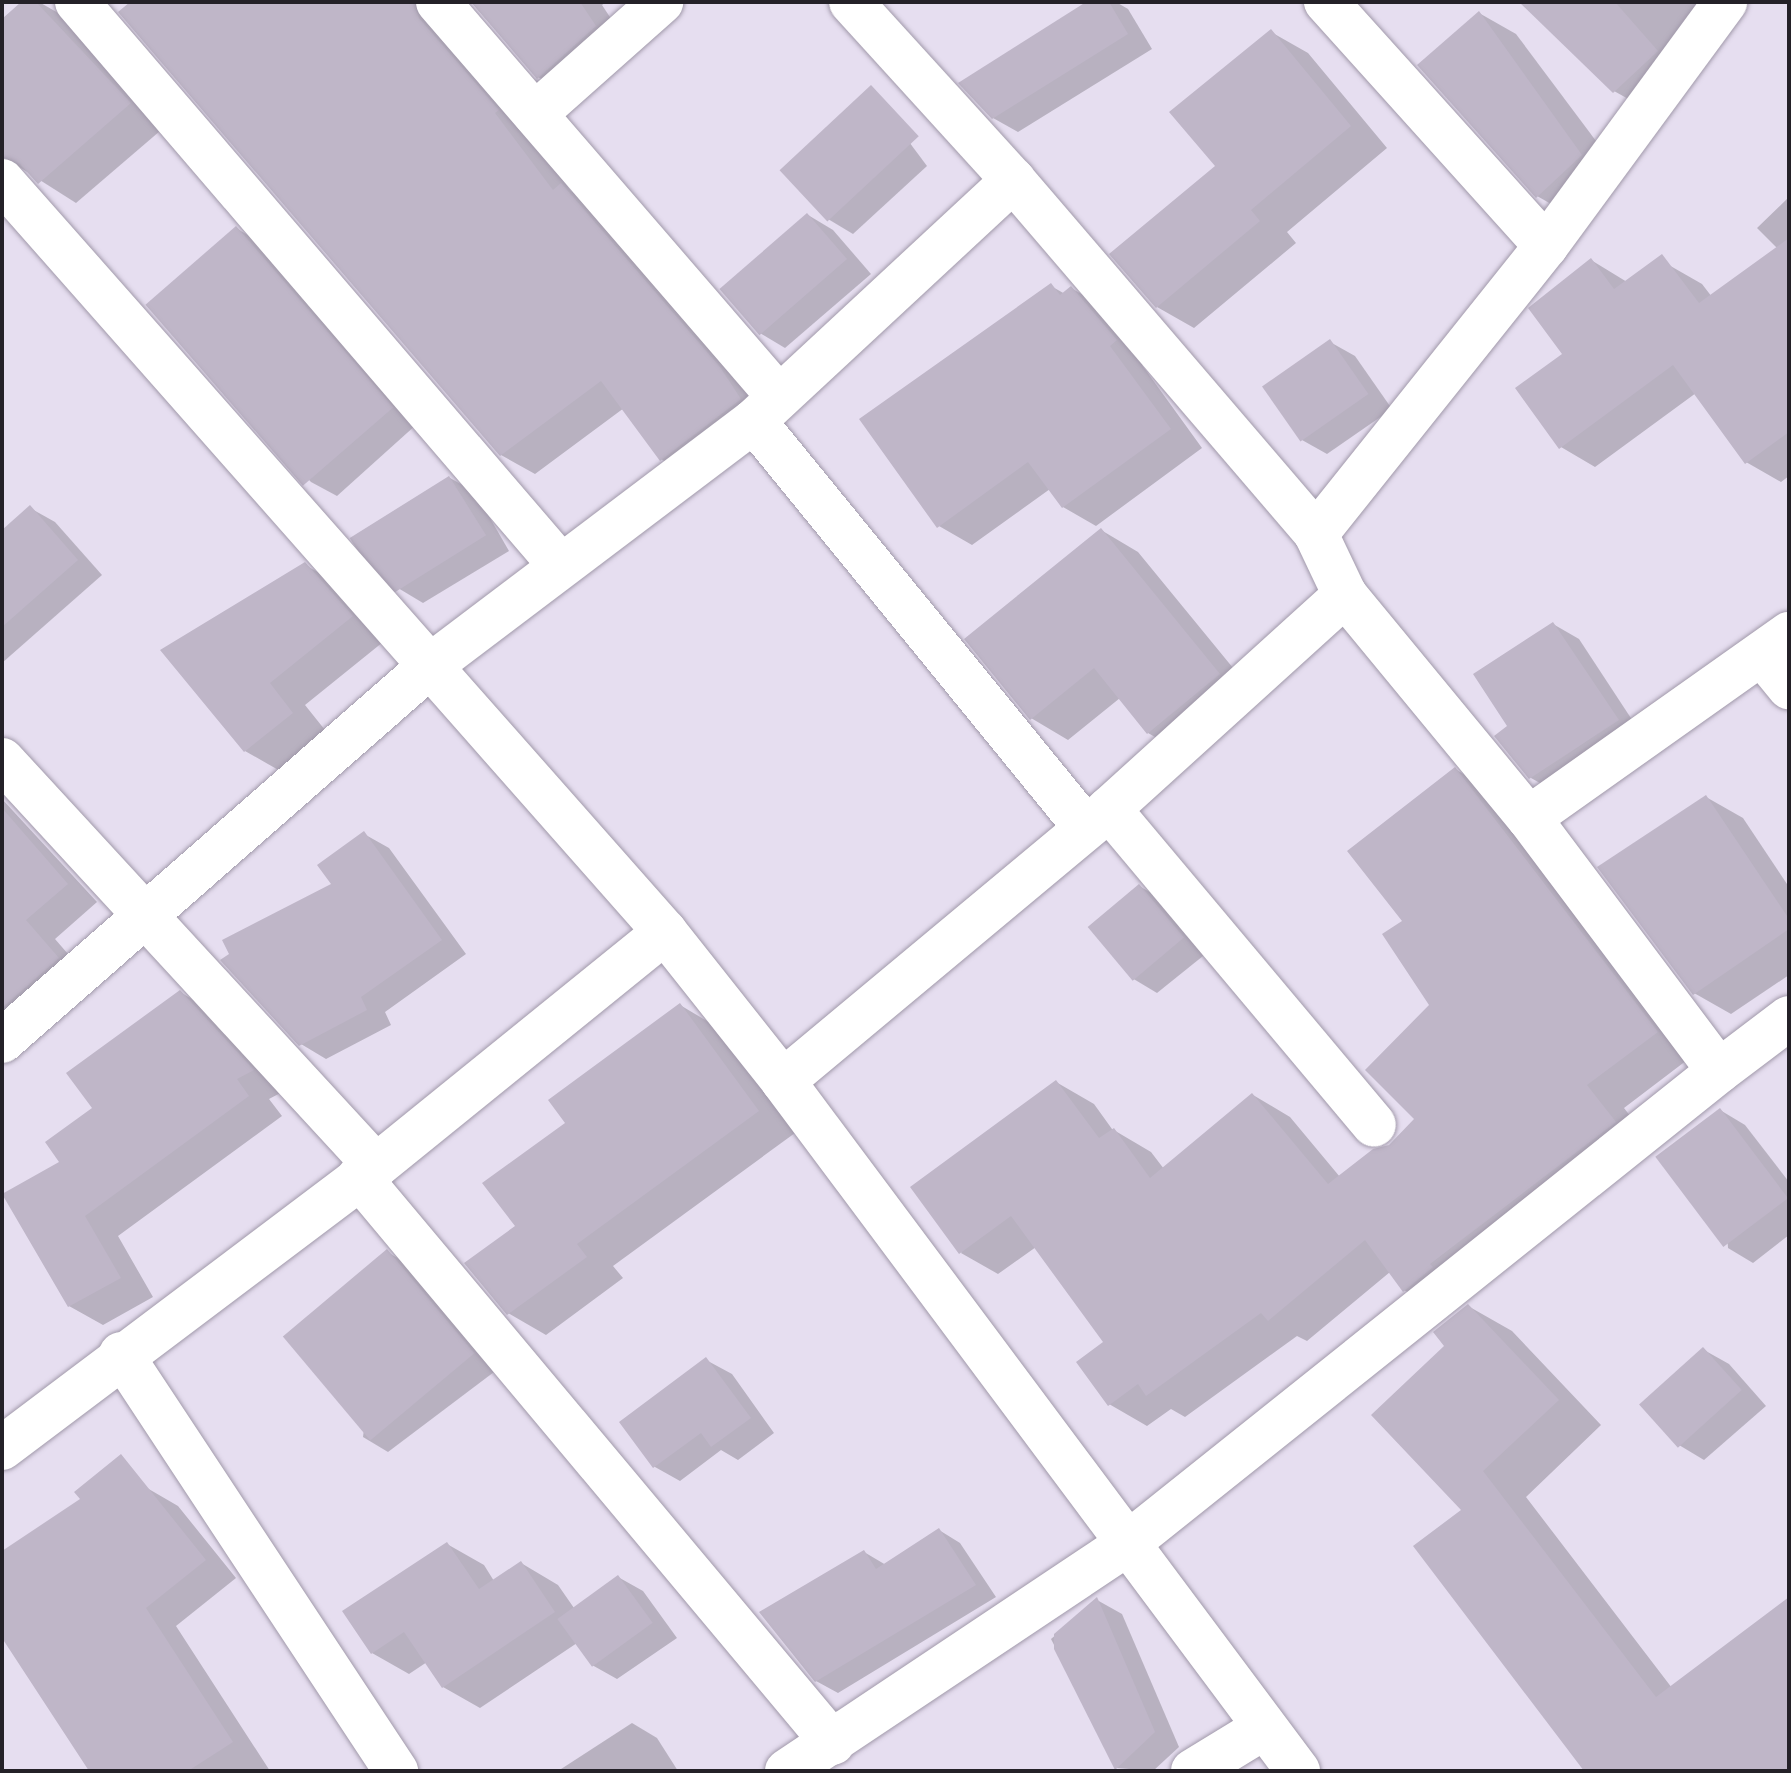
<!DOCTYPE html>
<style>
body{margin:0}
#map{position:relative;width:1791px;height:1773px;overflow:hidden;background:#e6def0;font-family:"DM Sans",sans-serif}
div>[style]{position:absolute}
.shadow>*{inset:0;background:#0003}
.building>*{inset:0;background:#bfb6c8;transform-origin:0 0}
.roads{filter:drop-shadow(0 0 2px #a199aa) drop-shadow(0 0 2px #a199aa)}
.minor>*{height:44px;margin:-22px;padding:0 22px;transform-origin:22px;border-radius:22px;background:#fff}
span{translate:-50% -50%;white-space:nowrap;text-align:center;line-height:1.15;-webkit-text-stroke:8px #fff;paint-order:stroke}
.frame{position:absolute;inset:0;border:4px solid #242128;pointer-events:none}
</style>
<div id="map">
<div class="shadow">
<div style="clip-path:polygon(24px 2px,39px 2px,67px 18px,167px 125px,76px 203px,2px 156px,2px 19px)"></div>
<div style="clip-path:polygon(133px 2px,456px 2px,528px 133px,571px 191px,595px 205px,754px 389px,695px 479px,661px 459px,624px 408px,535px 474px,501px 455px)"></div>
<div style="clip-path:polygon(471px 2px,606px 2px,602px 5px,629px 46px,573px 97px,538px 77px)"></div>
<div style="clip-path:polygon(1090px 2px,1116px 2px,1128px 9px,1152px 49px,1018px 132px,993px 118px)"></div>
<div style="clip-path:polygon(1522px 2px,1718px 2px,1648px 110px,1614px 91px)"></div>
<div style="clip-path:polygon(1479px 13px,1516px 34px,1605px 153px,1574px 217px,1537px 196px)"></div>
<div style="clip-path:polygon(1271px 32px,1308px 53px,1387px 148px,1287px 232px,1296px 243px,1194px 328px,1157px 307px)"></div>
<div style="clip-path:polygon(886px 111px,927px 166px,853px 234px,828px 219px)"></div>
<div style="clip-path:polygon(1789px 197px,1789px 476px,1781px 482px,1746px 462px,1696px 393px,1595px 467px,1561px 447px,1565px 354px,1591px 260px,1627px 282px,1667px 264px,1702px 284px,1712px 297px,1778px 249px,1757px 228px)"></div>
<div style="clip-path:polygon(808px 215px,833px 230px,871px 274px,785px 348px,760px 333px)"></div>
<div style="clip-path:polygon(236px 228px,261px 243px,417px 424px,337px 496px,311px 482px,150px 308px)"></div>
<div style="clip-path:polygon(1051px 286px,1065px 294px,1071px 288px,1104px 307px,1149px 360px,1142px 365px,1202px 448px,1096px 526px,1063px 507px,1050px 489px,972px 545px,939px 526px)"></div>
<div style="clip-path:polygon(1330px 342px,1355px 356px,1392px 409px,1327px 454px,1302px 440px)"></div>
<div style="clip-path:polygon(450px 478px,475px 492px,509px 551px,423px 603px,398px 588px)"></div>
<div style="clip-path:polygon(30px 508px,55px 522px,102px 575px,2px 663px,2px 532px)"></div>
<div style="clip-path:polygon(1101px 530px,1138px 552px,1256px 696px,1185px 754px,1148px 733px,1120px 698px,1068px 740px,1031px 718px)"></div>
<div style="clip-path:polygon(305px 565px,343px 586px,388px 638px,305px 705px,329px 735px,282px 772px,245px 751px)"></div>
<div style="clip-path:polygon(1553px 624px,1579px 639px,1642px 735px,1556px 792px,1531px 778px)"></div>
<div style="clip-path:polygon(1455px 769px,1492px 791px,1695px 1054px,1624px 1108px,1652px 1144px,1442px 1312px,1404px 1290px,1390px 1272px,1307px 1341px,1297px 1336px,1185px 1417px,1171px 1409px,1147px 1426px,1109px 1404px,1106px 1343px,1036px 1247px,998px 1274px,961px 1253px,1056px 1082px,1094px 1104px,1112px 1129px,1151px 1152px,1164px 1169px,1253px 1095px,1290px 1117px,1340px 1177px,1390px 1146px,1417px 1119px,1432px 1005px,1405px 922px)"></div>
<div style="clip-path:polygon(1706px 797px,1743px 818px,1789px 887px,1789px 975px,1731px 1014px,1694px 993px)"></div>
<div style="clip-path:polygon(2px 799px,97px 902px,55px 939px,88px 977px,2px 1036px)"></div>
<div style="clip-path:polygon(364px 834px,389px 848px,466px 954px,385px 1012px,391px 1025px,326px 1059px,301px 1044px,334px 884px)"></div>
<div style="clip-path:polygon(1139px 886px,1164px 900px,1208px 952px,1157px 993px,1132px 978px)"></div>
<div style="clip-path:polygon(180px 992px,214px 1012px,286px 1090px,269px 1099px,282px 1116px,118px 1236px,153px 1297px,103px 1325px,69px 1306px,62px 1163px)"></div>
<div style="clip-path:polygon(680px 1005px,717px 1027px,795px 1133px,613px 1266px,623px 1278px,546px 1335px,508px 1313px,518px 1227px,568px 1123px)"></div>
<div style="clip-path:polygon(1720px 1110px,1745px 1125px,1789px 1182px,1789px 1235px,1753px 1263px,1728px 1248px)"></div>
<div style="clip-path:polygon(387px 1252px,412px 1266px,498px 1369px,388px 1452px,363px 1437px)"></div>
<div style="clip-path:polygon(1468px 1306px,1512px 1331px,1601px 1425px,1526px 1497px,1672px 1688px,1789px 1599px,1789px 1771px,1587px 1771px,1464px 1510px,1446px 1346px)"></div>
<div style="clip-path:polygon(1704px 1350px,1729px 1364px,1766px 1406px,1704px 1460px,1679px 1445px)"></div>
<div style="clip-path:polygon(706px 1360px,732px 1374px,774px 1433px,738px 1460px,721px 1450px,680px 1481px,655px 1467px,622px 1423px)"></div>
<div style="clip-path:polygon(147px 1488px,178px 1506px,236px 1578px,176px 1626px,270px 1771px,91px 1771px,2px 1634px,2px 1553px)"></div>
<div style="clip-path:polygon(939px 1530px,960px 1543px,996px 1597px,838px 1693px,816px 1681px,864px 1552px,886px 1565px)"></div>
<div style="clip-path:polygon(447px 1544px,484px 1565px,494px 1581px,521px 1563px,558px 1585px,574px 1608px,618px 1577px,643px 1591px,677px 1638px,617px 1679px,592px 1665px,577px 1643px,480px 1708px,443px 1687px,427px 1662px,409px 1674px,372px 1653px)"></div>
<div style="clip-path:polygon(1097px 1600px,1122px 1614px,1179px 1747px,1153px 1771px,1117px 1768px,1051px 1639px)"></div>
<div style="clip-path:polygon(632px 1723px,657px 1738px,678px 1771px,558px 1771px)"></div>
</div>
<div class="building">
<div style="clip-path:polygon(21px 2px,36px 2px,131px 103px,38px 184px,20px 164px,2px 157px,2px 19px)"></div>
<div style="clip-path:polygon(130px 2px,414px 2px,419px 18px,499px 110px,495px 113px,553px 190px,561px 183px,720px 367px,741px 399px,660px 461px,601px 381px,500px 456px,118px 12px)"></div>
<div style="clip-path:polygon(471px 2px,580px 2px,596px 26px,537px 79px)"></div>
<div style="clip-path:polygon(1086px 2px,1109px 2px,1128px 34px,992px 119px,958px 83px)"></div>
<div style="clip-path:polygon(1519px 2px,1615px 2px,1658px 51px,1613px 93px)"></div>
<div style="clip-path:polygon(1479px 11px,1582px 155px,1536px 198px,1417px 65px)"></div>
<div style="clip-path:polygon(1271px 29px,1351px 126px,1251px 210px,1260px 221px,1156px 308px,1109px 254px,1215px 166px,1169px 112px)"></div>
<div style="left:871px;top:85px;width:70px;height:125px;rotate:47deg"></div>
<div style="left:807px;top:213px;width:61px;height:116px;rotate:49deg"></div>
<div style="left:236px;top:226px;width:240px;height:120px;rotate:49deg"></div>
<div style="clip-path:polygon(1789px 238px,1789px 432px,1745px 464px,1673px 365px,1559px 449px,1515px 388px,1562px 354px,1528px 308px,1591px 258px,1614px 289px,1662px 254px,1699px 303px)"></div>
<div style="clip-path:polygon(1051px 283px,1060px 295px,1071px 286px,1117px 340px,1110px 346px,1171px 429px,1062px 508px,1028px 462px,937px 528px,859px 419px)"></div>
<div style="left:1330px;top:339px;width:67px;height:83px;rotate:55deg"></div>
<div style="left:449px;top:476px;width:70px;height:117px;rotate:58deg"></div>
<div style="clip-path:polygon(30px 505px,78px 560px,2px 627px,2px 530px)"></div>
<div style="clip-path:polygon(1101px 528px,1220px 674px,1147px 734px,1094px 668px,1030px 720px,964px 639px)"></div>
<div style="clip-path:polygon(305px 562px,353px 616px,270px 683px,293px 713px,244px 752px,160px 650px)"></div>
<div style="clip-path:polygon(1553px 622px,1619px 720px,1529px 779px,1494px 736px,1507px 726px,1473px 674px)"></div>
<div style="clip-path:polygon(1455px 767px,1658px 1032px,1587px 1085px,1616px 1122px,1430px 1264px,1433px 1267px,1403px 1292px,1365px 1240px,1268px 1321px,1261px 1313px,1146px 1396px,1138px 1384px,1108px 1406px,1076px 1362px,1103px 1342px,1011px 1216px,959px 1254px,910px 1187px,1056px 1080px,1099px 1138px,1114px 1128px,1150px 1178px,1252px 1093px,1328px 1184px,1373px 1149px,1389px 1145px,1414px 1119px,1365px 1070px,1429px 1005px,1382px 934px,1402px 921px,1347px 851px)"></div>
<div style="clip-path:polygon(1706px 795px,1789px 919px,1789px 929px,1693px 995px,1597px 867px)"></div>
<div style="clip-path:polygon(2px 808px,68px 884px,26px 920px,59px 958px,2px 1008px)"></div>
<div style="clip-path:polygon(364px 831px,442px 940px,361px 997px,367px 1010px,299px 1046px,220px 960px,229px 954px,222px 940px,331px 884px,317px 865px)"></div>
<div style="left:1139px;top:884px;width:70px;height:67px;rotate:50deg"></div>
<div style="clip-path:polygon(180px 990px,254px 1070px,237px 1079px,249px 1096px,85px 1216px,121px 1278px,68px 1307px,2px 1194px,59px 1162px,45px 1142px,92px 1108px,66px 1073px)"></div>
<div style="clip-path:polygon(680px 1003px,759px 1111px,577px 1244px,587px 1257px,507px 1315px,464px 1263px,515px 1226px,482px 1183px,565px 1123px,548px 1100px)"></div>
<div style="left:1720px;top:1108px;width:113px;height:81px;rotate:53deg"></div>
<div style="left:387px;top:1249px;width:136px;height:136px;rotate:50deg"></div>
<div style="clip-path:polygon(1468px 1304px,1559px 1400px,1483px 1471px,1656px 1697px,1789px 1597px,1789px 1771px,1584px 1771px,1413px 1546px,1461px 1510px,1371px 1415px,1444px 1346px,1433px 1332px)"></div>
<div style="left:1703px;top:1347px;width:58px;height:86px;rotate:48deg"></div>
<div style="clip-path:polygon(706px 1357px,751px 1418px,711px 1447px,701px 1433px,653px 1468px,619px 1422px)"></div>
<div style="clip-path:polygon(121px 1454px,206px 1560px,146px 1608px,233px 1742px,188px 1771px,89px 1771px,2px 1638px,2px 1551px,80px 1499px,74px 1492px)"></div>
<div style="clip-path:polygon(939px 1528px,976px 1585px,815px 1682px,759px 1612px,864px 1550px,876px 1569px)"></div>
<div style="clip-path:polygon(447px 1542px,479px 1589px,521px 1561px,555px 1612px,442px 1688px,404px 1632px,371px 1654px,342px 1611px)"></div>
<div style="left:618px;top:1575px;width:59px;height:75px;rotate:54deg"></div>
<div style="clip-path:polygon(1097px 1597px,1155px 1732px,1115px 1770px,1054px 1649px,1054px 1634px)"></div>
</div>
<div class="roads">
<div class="minor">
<div style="left:77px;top:2px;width:743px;rotate:49.37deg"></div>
<div style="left:438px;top:2px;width:522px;rotate:49.2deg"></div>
<div style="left:851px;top:2px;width:241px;rotate:47.7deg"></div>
<div style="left:1013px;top:180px;width:466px;rotate:49.4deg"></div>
<div style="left:1316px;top:534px;width:68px;rotate:64.6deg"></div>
<div style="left:535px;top:114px;width:169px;rotate:-41.6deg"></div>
<div style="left:2px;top:181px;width:1002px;rotate:48.56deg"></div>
<div style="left:665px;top:932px;width:190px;rotate:51.6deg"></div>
<div style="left:783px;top:1081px;width:425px;rotate:-39.8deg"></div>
<div style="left:1109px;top:809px;width:319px;rotate:-42.2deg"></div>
<div style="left:1345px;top:595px;width:289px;rotate:50.5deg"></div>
<div style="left:1529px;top:818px;width:316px;rotate:53.1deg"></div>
<div style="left:1719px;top:1071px;width:88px;rotate:-37.1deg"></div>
<div style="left:1546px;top:246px;width:303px;rotate:-53.7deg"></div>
<div style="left:754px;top:421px;width:524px;rotate:50.81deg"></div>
<div style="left:1316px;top:534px;width:369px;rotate:-51.4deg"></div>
<div style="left:1546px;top:246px;width:329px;rotate:-132deg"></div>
<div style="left:1762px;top:654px;width:43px;rotate:50.7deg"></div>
<div style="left:2px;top:760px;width:552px;rotate:47.35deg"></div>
<div style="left:376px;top:1166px;width:372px;rotate:-39deg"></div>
<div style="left:1109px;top:809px;width:412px;rotate:50deg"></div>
<div style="left:1529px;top:818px;width:319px;rotate:-35.3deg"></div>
<div style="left:2px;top:1041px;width:570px;rotate:-41.23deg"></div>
<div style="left:431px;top:665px;width:405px;rotate:-37.1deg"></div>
<div style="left:754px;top:421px;width:354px;rotate:-42.9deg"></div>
<div style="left:783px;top:1081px;width:861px;rotate:53.26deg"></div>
<div style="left:359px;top:1177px;width:738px;rotate:50.06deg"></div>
<div style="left:121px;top:1354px;width:500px;rotate:56.6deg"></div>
<div style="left:2px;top:1448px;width:468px;rotate:-37deg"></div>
<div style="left:787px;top:1771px;width:409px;rotate:-33.7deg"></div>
<div style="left:1127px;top:1544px;width:758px;rotate:-38.62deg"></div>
<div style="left:1193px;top:1771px;width:84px;rotate:-31.4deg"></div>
</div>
</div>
<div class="frame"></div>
</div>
